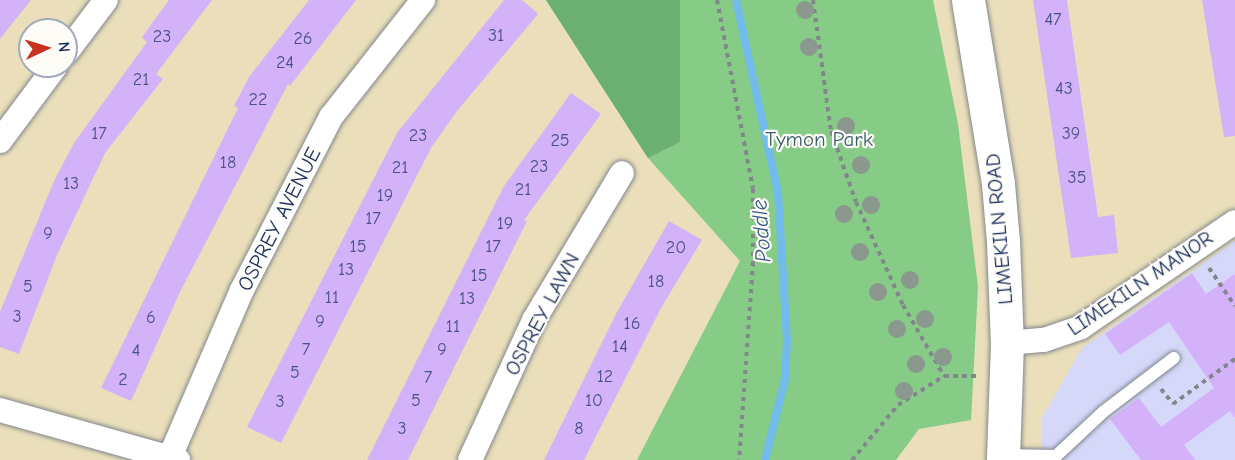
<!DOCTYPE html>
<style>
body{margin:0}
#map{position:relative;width:1235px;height:460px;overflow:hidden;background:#eadfba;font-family:"Comic Neue",sans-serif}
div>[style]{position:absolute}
.built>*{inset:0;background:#d5d8f9}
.green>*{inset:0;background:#86cb86}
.forest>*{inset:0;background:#6caf73}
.stream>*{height:8px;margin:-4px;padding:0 4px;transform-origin:4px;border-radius:4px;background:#72bceb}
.building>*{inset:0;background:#d3b2f9}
.path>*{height:4px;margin-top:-2px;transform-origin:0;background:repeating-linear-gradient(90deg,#82878c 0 4.5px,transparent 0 9px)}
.roads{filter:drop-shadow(0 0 2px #82878c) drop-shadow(0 0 2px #82878c)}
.lane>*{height:12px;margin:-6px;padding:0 6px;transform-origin:6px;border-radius:6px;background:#fff}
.street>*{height:24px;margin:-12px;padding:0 12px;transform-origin:12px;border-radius:12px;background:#fff}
.secondary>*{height:33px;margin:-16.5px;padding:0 16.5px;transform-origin:16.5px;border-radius:16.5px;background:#fff}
.trees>*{width:18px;height:18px;margin:-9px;border-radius:50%;background:#8a988e}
span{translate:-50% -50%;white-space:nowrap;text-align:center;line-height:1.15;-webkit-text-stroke:4.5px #fdfcf7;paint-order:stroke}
.number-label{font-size:18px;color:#495085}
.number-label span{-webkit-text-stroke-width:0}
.park-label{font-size:21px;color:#3b5e6a}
.street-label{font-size:21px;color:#1b2f5e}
.water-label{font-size:22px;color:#355988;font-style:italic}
.north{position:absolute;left:18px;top:18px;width:60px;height:60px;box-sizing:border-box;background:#fdfcf7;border:2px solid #a3aaba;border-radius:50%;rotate:86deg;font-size:16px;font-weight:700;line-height:24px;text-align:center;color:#1b2f5e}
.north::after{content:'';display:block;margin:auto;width:21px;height:27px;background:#c8321e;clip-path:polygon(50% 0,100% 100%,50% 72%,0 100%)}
</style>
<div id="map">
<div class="built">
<div style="clip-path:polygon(1235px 241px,1235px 460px,1041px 460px,1042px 418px,1082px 348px)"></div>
</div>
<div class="green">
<div style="clip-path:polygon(546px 0,933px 0,958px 124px,978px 287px,971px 420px,919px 429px,896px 460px,637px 460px,740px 261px,648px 158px)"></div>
</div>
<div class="forest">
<div style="clip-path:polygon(546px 0,680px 0,680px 142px,648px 158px)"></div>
</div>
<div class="stream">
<div style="left:736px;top:0;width:198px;rotate:77.7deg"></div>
<div style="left:778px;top:193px;width:147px;rotate:86.5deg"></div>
<div style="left:787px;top:340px;width:39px;rotate:93deg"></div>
<div style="left:785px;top:379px;width:83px;rotate:103.9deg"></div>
</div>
<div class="building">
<div style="clip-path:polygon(0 0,31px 0,0 39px)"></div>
<div style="clip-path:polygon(169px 0,212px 0,156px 74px,163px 79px,105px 153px,57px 255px,19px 354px,0 347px,0 312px,54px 181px,74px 143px,147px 42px,142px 37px)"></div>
<div style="clip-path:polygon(309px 0,356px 0,290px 86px,288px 84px,180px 292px,131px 401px,101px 388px,238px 108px,234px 106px,249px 77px)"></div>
<div style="clip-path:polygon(504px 0,522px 0,538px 14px,457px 111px,431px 148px,281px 443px,247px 427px,397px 133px)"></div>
<div style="clip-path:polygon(1033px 0,1067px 0,1098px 217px,1114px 215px,1118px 253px,1071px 258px)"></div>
<div style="clip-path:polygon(1202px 0,1235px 0,1235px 136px,1224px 137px)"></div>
<div style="clip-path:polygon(571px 93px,601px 114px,524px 220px,527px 221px,408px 460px,367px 460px,504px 186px)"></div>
<div style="clip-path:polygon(669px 221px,702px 240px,661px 308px,584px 460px,544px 460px,617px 312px)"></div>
<div style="clip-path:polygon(1192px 273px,1206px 294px,1235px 274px,1235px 418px,1230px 411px,1184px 445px,1195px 460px,1141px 460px,1110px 419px,1139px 398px,1161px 427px,1214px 388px,1169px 322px,1120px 355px,1105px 334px)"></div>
</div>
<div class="path">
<div style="left:717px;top:0;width:192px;rotate:79.2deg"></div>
<div style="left:753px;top:189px;width:73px;rotate:90deg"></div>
<div style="left:753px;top:262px;width:198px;rotate:94deg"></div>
<div style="left:813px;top:0;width:132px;rotate:82.2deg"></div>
<div style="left:831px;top:131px;width:75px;rotate:70.6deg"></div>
<div style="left:856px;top:202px;width:113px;rotate:65.5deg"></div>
<div style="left:903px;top:305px;width:82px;rotate:60deg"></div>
<div style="left:944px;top:376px;width:34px"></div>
<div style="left:1209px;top:268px;width:46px;rotate:55.6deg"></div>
<div style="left:1161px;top:389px;width:19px;rotate:51deg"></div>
<div style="left:1173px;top:404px;width:77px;rotate:-36deg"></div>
<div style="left:852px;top:460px;width:72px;rotate:-50.1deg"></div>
<div style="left:898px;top:405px;width:54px;rotate:-32.2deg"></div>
</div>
<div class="roads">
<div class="lane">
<div style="left:1004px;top:455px;width:52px;rotate:1.1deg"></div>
<div style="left:1056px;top:456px;width:64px;rotate:-43.1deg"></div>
<div style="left:1103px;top:412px;width:89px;rotate:-37.3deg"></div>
</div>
<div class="street">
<div style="left:66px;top:53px;width:66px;rotate:-53deg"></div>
<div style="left:0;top:141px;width:94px;rotate:-53.3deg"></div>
<div style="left:1007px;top:343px;width:37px;rotate:-5deg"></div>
<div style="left:1044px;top:340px;width:39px;rotate:-19deg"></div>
<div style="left:1081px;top:327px;width:186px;rotate:-34.3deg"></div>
<div style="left:0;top:410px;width:185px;rotate:15.7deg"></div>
<div style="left:170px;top:457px;width:182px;rotate:-66.7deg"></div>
<div style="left:242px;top:290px;width:195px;rotate:-62.8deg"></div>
<div style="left:331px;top:117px;width:149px;rotate:-51.8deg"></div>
<div style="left:470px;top:460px;width:154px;rotate:-65.4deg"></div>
<div style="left:534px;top:320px;width:171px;rotate:-59.1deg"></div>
</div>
<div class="secondary">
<div style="left:968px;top:0;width:186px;rotate:80.7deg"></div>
<div style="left:998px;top:184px;width:57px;rotate:85deg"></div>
<div style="left:1003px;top:241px;width:102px;rotate:87.8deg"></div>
<div style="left:1007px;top:343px;width:117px;rotate:92deg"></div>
</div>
</div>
<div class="trees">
<div style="left:805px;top:10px"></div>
<div style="left:809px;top:47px"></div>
<div style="left:846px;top:126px"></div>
<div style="left:861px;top:165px"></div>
<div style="left:871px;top:205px"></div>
<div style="left:844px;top:214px"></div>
<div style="left:860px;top:252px"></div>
<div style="left:910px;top:280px"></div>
<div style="left:878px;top:292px"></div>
<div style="left:925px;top:319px"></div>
<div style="left:897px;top:329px"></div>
<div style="left:943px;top:357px"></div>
<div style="left:916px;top:364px"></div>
<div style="left:904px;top:391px"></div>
</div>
<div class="number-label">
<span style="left:1053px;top:20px">47</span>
<span style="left:496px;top:36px">31</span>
<span style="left:162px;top:37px">23</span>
<span style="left:303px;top:39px">26</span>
<span style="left:285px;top:63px">24</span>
<span style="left:141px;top:80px">21</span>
<span style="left:1064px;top:89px">43</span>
<span style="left:258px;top:100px">22</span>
<span style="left:99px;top:134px">17</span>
<span style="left:1071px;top:134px">39</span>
<span style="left:418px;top:136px">23</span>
<span style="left:560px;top:141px">25</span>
<span style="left:228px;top:163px">18</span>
<span style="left:539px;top:167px">23</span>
<span style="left:400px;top:168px">21</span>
<span style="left:1077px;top:178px">35</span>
<span style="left:71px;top:184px">13</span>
<span style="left:523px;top:190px">21</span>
<span style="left:385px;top:196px">19</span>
<span style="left:373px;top:219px">17</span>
<span style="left:505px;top:224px">19</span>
<span style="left:48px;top:234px">9</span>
<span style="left:358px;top:247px">15</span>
<span style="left:493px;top:247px">17</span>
<span style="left:676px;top:248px">20</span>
<span style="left:346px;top:270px">13</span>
<span style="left:479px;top:276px">15</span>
<span style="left:656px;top:282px">18</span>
<span style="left:28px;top:287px">5</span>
<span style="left:332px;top:298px">11</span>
<span style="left:467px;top:299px">13</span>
<span style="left:17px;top:317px">3</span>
<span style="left:151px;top:318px">6</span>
<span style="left:320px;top:322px">9</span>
<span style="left:632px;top:324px">16</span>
<span style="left:453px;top:327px">11</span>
<span style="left:620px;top:347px">14</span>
<span style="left:306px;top:350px">7</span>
<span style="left:442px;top:350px">9</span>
<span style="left:136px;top:351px">4</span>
<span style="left:295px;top:373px">5</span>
<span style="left:605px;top:377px">12</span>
<span style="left:428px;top:378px">7</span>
<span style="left:123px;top:380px">2</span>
<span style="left:416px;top:401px">5</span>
<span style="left:594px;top:401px">10</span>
<span style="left:280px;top:402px">3</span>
<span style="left:402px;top:429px">3</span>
<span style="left:579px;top:429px">8</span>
</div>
<div class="park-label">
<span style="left:819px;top:139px">Tymon Park</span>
</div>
<div class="street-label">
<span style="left:279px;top:219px;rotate:-63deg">OSPREY AVENUE</span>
<span style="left:999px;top:229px;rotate:-95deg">LIMEKILN ROAD</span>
<span style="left:1140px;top:283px;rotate:-34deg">LIMEKILN MANOR</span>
<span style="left:542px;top:314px;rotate:-62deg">OSPREY LAWN</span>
</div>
<div class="water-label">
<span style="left:762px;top:231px;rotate:-94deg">Poddle</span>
</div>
<div class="north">N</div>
</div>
